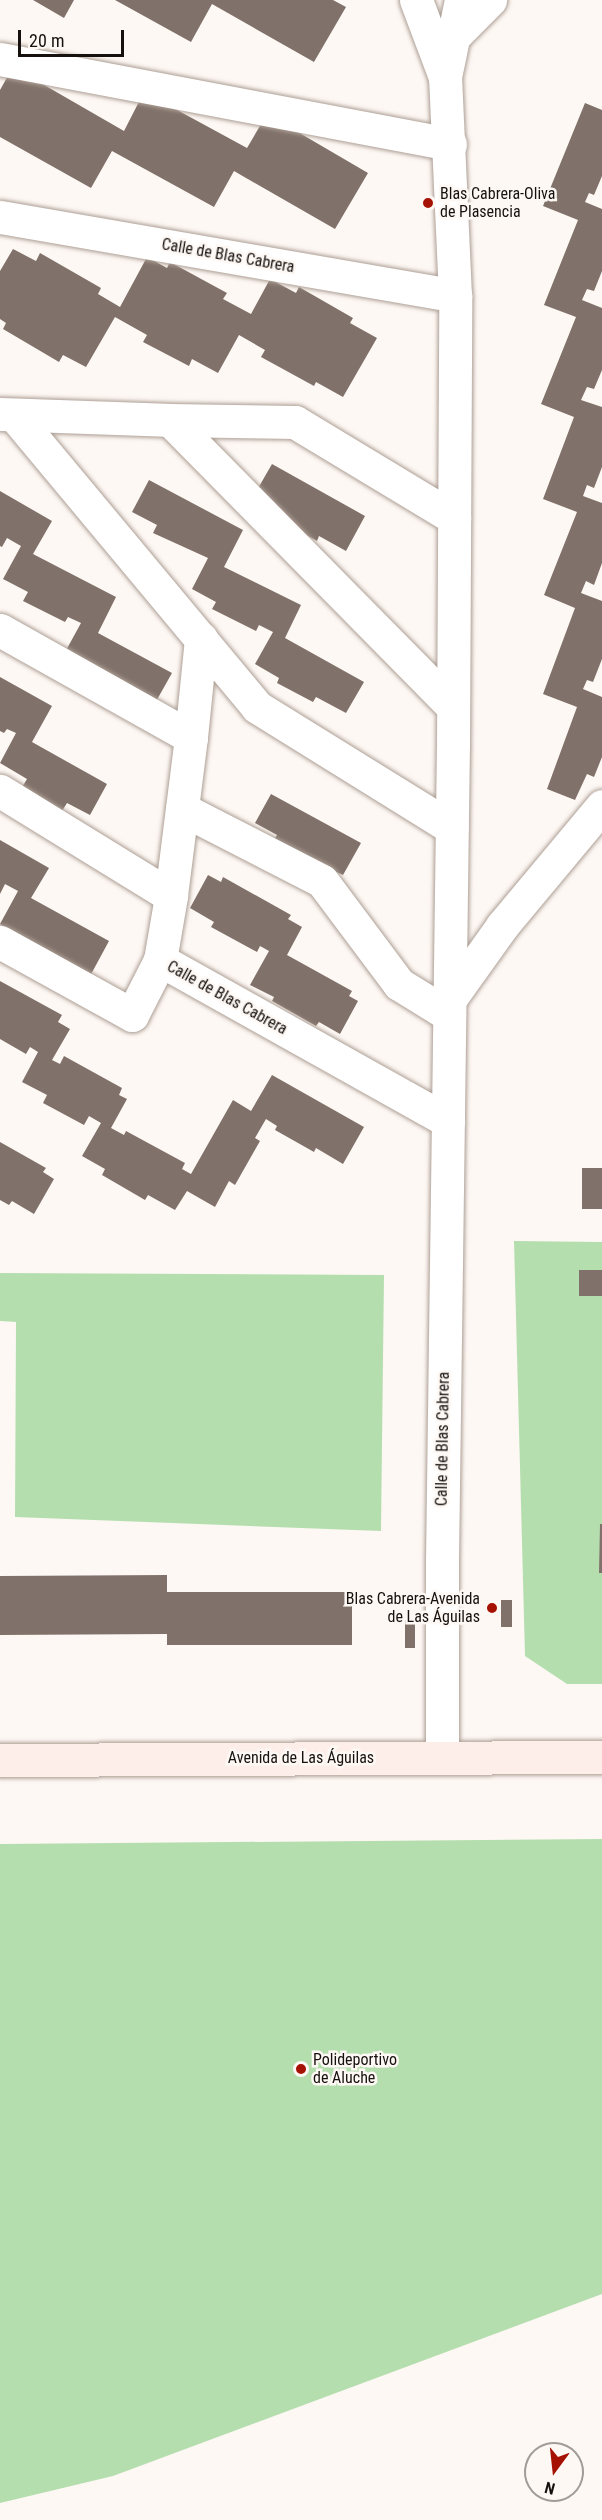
<!DOCTYPE html>
<meta charset="utf-8">
<style>
body{margin:0}
#map{position:relative;width:602px;height:2520px;overflow:hidden;background:#fef8f4;font-family:"Roboto Condensed",sans-serif}
div>[style]{position:absolute}
.green>*{inset:0;background:#b5deaf}
.building>*{inset:0;background:#80726a;transform-origin:0 0}
.roads{filter:drop-shadow(0 0 2px #ad9f95) drop-shadow(0 0 2px #ad9f95)}
.street>*{height:33px;margin:-16.5px;padding:0 16.5px;transform-origin:16.5px;border-radius:16.5px;background:#fff}
.secondary>*{height:33px;margin:-16.5px;padding:0 16.5px;transform-origin:16.5px;border-radius:16.5px;background:#fdeee9}
.dots>*{width:16px;height:16px;translate:-50% -50%;box-sizing:border-box;border:3px solid #fef8f4;border-radius:50%}
span{translate:-50% -50%;white-space:nowrap;text-align:center;line-height:1.15;-webkit-text-stroke:5px #fef8f4;paint-order:stroke}
.poi-label{font-size:16px;color:#16110e}
.left{translate:0 -50%;text-align:left}
.right{translate:-100% -50%;text-align:right}
.street-label{font-size:16px;color:#16110e}
.north{position:absolute;left:524px;top:2442px;width:60px;height:60px;box-sizing:border-box;background:#fef8f4;border:2px solid #a19c98;border-radius:50%;rotate:195deg;font-size:16px;font-weight:700;line-height:24px;text-align:center;color:#16110e}
.north::after{content:'';display:block;margin:auto;width:21px;height:27px;background:#a51203;clip-path:polygon(50% 0,100% 100%,50% 72%,0 100%)}
.scale{position:absolute;left:18px;top:30px;width:106px;height:27px;box-sizing:border-box;border:3px solid #16110e;border-top:0;padding-left:8px;font-size:18px;line-height:21px;white-space:nowrap;color:#16110e;-webkit-text-stroke:4px #fef8f4;paint-order:stroke}
</style>
<div id="map">
<div class="green">
<div style="clip-path:polygon(514px 1241px,602px 1242px,602px 1684px,567px 1684px,525px 1656px)"></div>
<div style="clip-path:polygon(0 1273px,384px 1275px,381px 1531px,15px 1517px,16px 1322px,0 1321px)"></div>
<div style="clip-path:polygon(602px 1839px,602px 2294px,113px 2476px,0 2503px,0 1844px)"></div>
</div>
<div class="building">
<div style="clip-path:polygon(33px 0,74px 0,64px 18px)"></div>
<div style="clip-path:polygon(115px 0,333px 0,346px 7px,314px 62px,212px 4px,191px 42px)"></div>
<div style="clip-path:polygon(13px 67px,124px 131px,144px 92px,247px 148px,267px 114px,368px 173px,335px 229px,234px 171px,214px 207px,112px 151px,91px 188px,0 137px,0 90px)"></div>
<div style="clip-path:polygon(585px 103px,602px 110px,602px 176px,594px 195px,589px 193px,585px 202px,602px 209px,602px 271px,594px 291px,587px 289px,582px 300px,602px 308px,602px 370px,594px 389px,587px 387px,581px 400px,602px 407px,602px 467px,594px 488px,587px 485px,583px 496px,602px 503px,602px 563px,594px 585px,586px 581px,581px 593px,602px 601px,602px 659px,593px 682px,587px 680px,583px 689px,602px 697px,602px 757px,594px 777px,587px 774px,575px 800px,547px 789px,577px 707px,543px 694px,575px 608px,544px 595px,577px 512px,543px 499px,574px 417px,541px 404px,576px 317px,544px 305px,578px 220px,543px 206px)"></div>
<div style="clip-path:polygon(13px 249px,36px 261px,40px 253px,101px 288px,98px 294px,120px 307px,147px 257px,167px 268px,170px 262px,227px 293px,223px 299px,251px 314px,270px 279px,296px 293px,299px 287px,353px 318px,350px 323px,377px 338px,343px 397px,316px 382px,314px 386px,261px 357px,265px 350px,239px 335px,218px 373px,192px 359px,189px 366px,143px 342px,147px 335px,115px 317px,86px 367px,63px 355px,59px 362px,3px 329px,6px 323px,0 319px,0 271px)"></div>
<div style="clip-path:polygon(272px 464px,365px 516px,346px 551px,319px 536px,317px 541px,276px 518px,253px 497px)"></div>
<div style="clip-path:polygon(149px 480px,243px 530px,224px 567px,301px 605px,285px 638px,364px 682px,346px 713px,316px 697px,313px 702px,277px 683px,279px 678px,255px 664px,273px 632px,259px 625px,256px 631px,212px 609px,216px 602px,192px 589px,208px 558px,153px 533px,157px 525px,132px 512px)"></div>
<div style="clip-path:polygon(0 491px,52px 521px,33px 554px,116px 597px,98px 633px,172px 673px,154px 705px,64px 654px,81px 623px,68px 617px,65px 622px,23px 601px,28px 592px,3px 579px,21px 546px,7px 538px,2px 547px,0 546px)"></div>
<div style="clip-path:polygon(0 677px,52px 706px,32px 742px,107px 784px,90px 815px,67px 803px,62px 811px,21px 789px,27px 779px,0 763px,16px 733px,7px 729px,4px 733px,0 731px)"></div>
<div style="clip-path:polygon(271px 794px,361px 843px,343px 875px,272px 843px,277px 835px,255px 823px)"></div>
<div style="clip-path:polygon(0 840px,49px 868px,31px 898px,109px 941px,89px 978px,0 924px,18px 891px,5px 884px,0 894px)"></div>
<div style="clip-path:polygon(208px 875px,221px 882px,223px 877px,291px 915px,288px 919px,302px 927px,287px 955px,352px 991px,349px 996px,358px 1001px,340px 1034px,319px 1022px,316px 1026px,272px 1001px,274px 997px,250px 985px,269px 951px,260px 946px,257px 952px,211px 927px,214px 922px,190px 908px)"></div>
<div style="clip-path:polygon(0 981px,62px 1015px,58px 1022px,70px 1029px,52px 1060px,60px 1064px,64px 1056px,122px 1088px,119px 1095px,127px 1099px,111px 1128px,124px 1135px,126px 1131px,185px 1163px,182px 1169px,191px 1174px,233px 1100px,251px 1111px,272px 1075px,364px 1127px,343px 1164px,316px 1148px,314px 1152px,275px 1130px,277px 1126px,266px 1119px,255px 1138px,260px 1141px,235px 1185px,229px 1181px,215px 1207px,187px 1191px,175px 1210px,148px 1195px,145px 1200px,102px 1175px,105px 1169px,82px 1156px,101px 1123px,89px 1116px,84px 1125px,43px 1103px,47px 1095px,22px 1082px,38px 1052px,30px 1047px,26px 1054px,0 1039px)"></div>
<div style="clip-path:polygon(0 1142px,46px 1168px,43px 1172px,54px 1179px,34px 1214px,12px 1201px,9px 1205px,0 1200px)"></div>
<div style="left:582px;top:1168px;width:20px;height:41px"></div>
<div style="left:579px;top:1270px;width:23px;height:26px"></div>
<div style="clip-path:polygon(600px 1524px,602px 1524px,602px 1573px,599px 1573px)"></div>
<div style="clip-path:polygon(167px 1575px,167px 1592px,352px 1592px,352px 1645px,167px 1645px,167px 1634px,0 1635px,0 1576px)"></div>
<div style="left:501px;top:1600px;width:11px;height:27px"></div>
<div style="left:405px;top:1620px;width:10px;height:28px"></div>
</div>
<div class="roads">
<div class="street">
<div style="left:416px;top:0;width:82px;rotate:69.4deg"></div>
<div style="left:454px;top:36px;width:51px;rotate:-45deg"></div>
<div style="left:0;top:59px;width:458px;rotate:10.7deg"></div>
<div style="left:0;top:217px;width:462px;rotate:9.8deg"></div>
<div style="left:0;top:414px;width:170px;rotate:2deg"></div>
<div style="left:170px;top:420px;width:403px;rotate:45.4deg"></div>
<div style="left:14px;top:415px;width:380px;rotate:50.2deg"></div>
<div style="left:257px;top:707px;width:229px;rotate:31.8deg"></div>
<div style="left:170px;top:420px;width:125px;rotate:0.9deg"></div>
<div style="left:295px;top:422px;width:186px;rotate:31.1deg"></div>
<div style="left:0;top:630px;width:219px;rotate:29.3deg"></div>
<div style="left:191px;top:737px;width:160px;rotate:97.2deg"></div>
<div style="left:171px;top:896px;width:201px;rotate:-148.4deg"></div>
<div style="left:191px;top:737px;width:99px;rotate:-84.2deg"></div>
<div style="left:182px;top:809px;width:157px;rotate:27.2deg"></div>
<div style="left:322px;top:881px;width:129px;rotate:53.2deg"></div>
<div style="left:399px;top:984px;width:59px;rotate:31.8deg"></div>
<div style="left:0;top:942px;width:151px;rotate:28.9deg"></div>
<div style="left:132px;top:1015px;width:62px;rotate:-63deg"></div>
<div style="left:160px;top:960px;width:330px;rotate:29.2deg"></div>
<div style="left:160px;top:960px;width:65px;rotate:-80.2deg"></div>
<div style="left:450px;top:999px;width:90px;rotate:-54.5deg"></div>
<div style="left:502px;top:926px;width:156px;rotate:-50.2deg"></div>
<div style="left:442px;top:1757px;width:196px;rotate:-90deg"></div>
<div style="left:442px;top:1561px;width:816px;rotate:-89.23deg"></div>
<div style="left:453px;top:745px;width:449px;rotate:-89.7deg"></div>
<div style="left:455px;top:296px;width:219px;rotate:-92.6deg"></div>
<div style="left:445px;top:77px;width:79px;rotate:-78.3deg"></div>
</div>
<div class="secondary">
<div style="left:0;top:1760px;width:602px;rotate:-0.29deg"></div>
</div>
</div>
<div class="dots">
<div style="left:428px;top:203px;background:#a51203"></div>
<div style="left:492px;top:1608px;background:#a51203"></div>
<div style="left:301px;top:2069px;background:#a51203"></div>
</div>
<div class="poi-label">
<span class="left" style="left:440px;top:203px">Blas Cabrera-Oliva<br>de Plasencia</span>
<span class="right" style="left:480px;top:1608px">Blas Cabrera-Avenida<br>de Las Águilas</span>
<span class="left" style="left:313px;top:2069px">Polideportivo<br>de Aluche</span>
</div>
<div class="street-label">
<span style="left:228px;top:256px;rotate:10deg">Calle de Blas Cabrera</span>
<span style="left:227px;top:998px;rotate:29deg">Calle de Blas Cabrera</span>
<span style="left:443px;top:1439px;rotate:-89deg">Calle de Blas Cabrera</span>
<span style="left:301px;top:1758px">Avenida de Las Águilas</span>
</div>
<div class="north">N</div>
<div class="scale">20 m</div>
</div>
